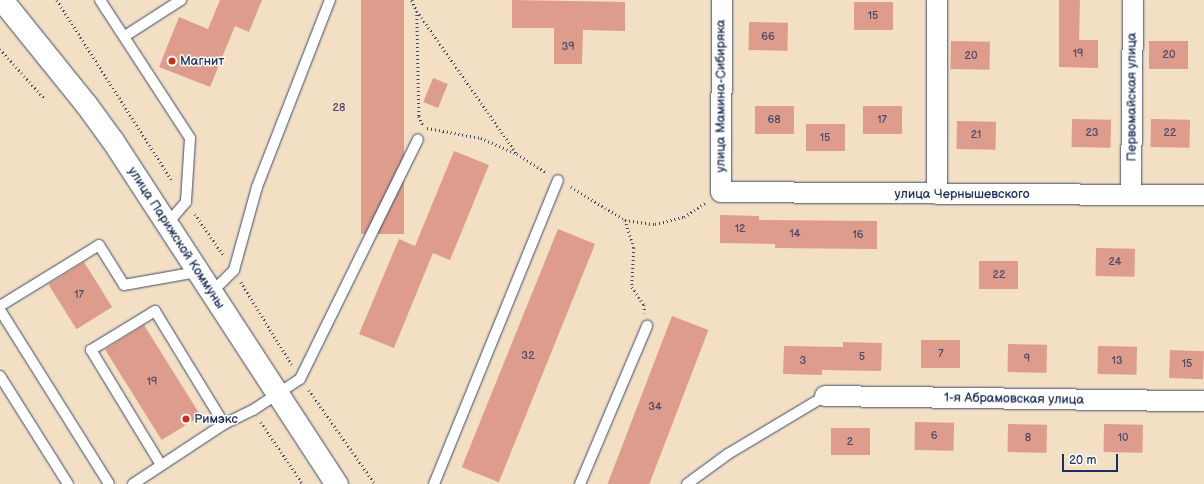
<!DOCTYPE html>
<meta charset="utf-8">
<style>
body{margin:0}
#map{position:relative;width:1204px;height:484px;overflow:hidden;background:#f3e0c4;font-family:"Balsamiq Sans",sans-serif}
div>[style]{position:absolute}
.building>*{inset:0;background:#dd9c8c;transform-origin:0 0}
.path>*{height:2.5px;margin-top:-1.25px;transform-origin:0;background:repeating-linear-gradient(90deg,#3b4a6d 0 1px,transparent 0 4px)}
.roads{filter:drop-shadow(0 0 1px #3b4a6d) drop-shadow(0 0 1px #3b4a6d)}
.lane>*{height:10px;margin:-5px;padding:0 5px;transform-origin:5px;border-radius:5px;background:#fff}
.street>*{height:20px;margin:-10px;padding:0 10px;transform-origin:10px;border-radius:10px;background:#fff}
.secondary>*{height:22px;margin:-11px;padding:0 11px;transform-origin:11px;border-radius:11px;background:#fff}
.dots>*{width:11px;height:11px;translate:-50% -50%;box-sizing:border-box;border:2px solid #fdfcf7;border-radius:50%}
span{translate:-50% -50%;white-space:nowrap;text-align:center;line-height:1.15;-webkit-text-stroke:3px #fdfcf7;paint-order:stroke}
.number-label{font-size:11px;color:#4c4a6a}
.number-label span{-webkit-text-stroke-width:0}
.poi-label{font-size:13px;color:#1b2f5e}
.left{translate:0 -50%;text-align:left}
.street-label{font-size:13px;color:#1b2f5e}
.scale{position:absolute;left:1062px;top:454px;width:56px;height:18px;box-sizing:border-box;border:2px solid #1b2f5e;border-top:0;padding-left:5px;font-size:12px;line-height:14px;white-space:nowrap;color:#1b2f5e;-webkit-text-stroke:3px #fdfcf7;paint-order:stroke}
</style>
<div id="map">
<div class="building">
<div style="clip-path:polygon(220px 0,262px 0,249px 32px,235px 26px,210px 87px,159px 67px,179px 17px,208px 29px)"></div>
<div style="left:361px;top:0;width:43px;height:234px"></div>
<div style="clip-path:polygon(512px 0,625px 2px,625px 31px,583px 30px,582px 64px,554px 64px,554px 28px,512px 28px)"></div>
<div style="clip-path:polygon(1059px 0,1080px 0,1079px 40px,1098px 40px,1098px 68px,1059px 67px)"></div>
<div style="left:854px;top:2px;width:39px;height:28px"></div>
<div style="left:749px;top:22px;width:39px;height:28px;rotate:1deg"></div>
<div style="left:951px;top:41px;width:39px;height:28px;rotate:1deg"></div>
<div style="left:1149px;top:41px;width:39px;height:28px"></div>
<div style="left:433px;top:78px;width:16px;height:26px;rotate:22deg"></div>
<div style="left:755px;top:106px;width:39px;height:28px"></div>
<div style="left:863px;top:106px;width:39px;height:28px"></div>
<div style="left:1072px;top:119px;width:39px;height:28px;rotate:1deg"></div>
<div style="left:1151px;top:119px;width:39px;height:28px;rotate:1deg"></div>
<div style="left:957px;top:121px;width:39px;height:28px;rotate:1deg"></div>
<div style="left:806px;top:124px;width:39px;height:27px"></div>
<div style="clip-path:polygon(454px 151px,489px 165px,450px 260px,433px 253px,394px 348px,359px 334px,399px 239px,415px 246px)"></div>
<div style="clip-path:polygon(720px 215px,759px 216px,759px 220px,877px 221px,877px 249px,775px 248px,775px 244px,720px 243px)"></div>
<div style="left:558px;top:229px;width:40px;height:257px;rotate:22deg"></div>
<div style="left:1096px;top:248px;width:39px;height:28px;rotate:1deg"></div>
<div style="left:979px;top:261px;width:39px;height:28px"></div>
<div style="left:84px;top:262px;width:53px;height:42px;rotate:58deg"></div>
<div style="left:672px;top:316px;width:39px;height:182px;rotate:21deg"></div>
<div style="left:144px;top:325px;width:107px;height:46px;rotate:58deg"></div>
<div style="left:921px;top:340px;width:39px;height:28px"></div>
<div style="clip-path:polygon(843px 342px,882px 343px,881px 371px,822px 370px,822px 375px,783px 374px,784px 346px,843px 347px)"></div>
<div style="left:1008px;top:344px;width:39px;height:28px;rotate:1deg"></div>
<div style="left:1098px;top:346px;width:39px;height:28px;rotate:1deg"></div>
<div style="left:1170px;top:350px;width:34px;height:28px;rotate:2deg"></div>
<div style="left:915px;top:422px;width:39px;height:28px;rotate:1deg"></div>
<div style="left:1008px;top:424px;width:39px;height:28px;rotate:1deg"></div>
<div style="left:1104px;top:424px;width:39px;height:28px;rotate:1deg"></div>
<div style="left:831px;top:428px;width:39px;height:27px"></div>
</div>
<div class="path">
<div style="left:57px;top:0;width:216px;rotate:57.5deg"></div>
<div style="left:412px;top:0;width:12px;rotate:66deg"></div>
<div style="left:417px;top:11px;width:105px;rotate:88.9deg"></div>
<div style="left:419px;top:116px;width:10px;rotate:66deg"></div>
<div style="left:417px;top:11px;width:174px;rotate:55deg"></div>
<div style="left:0;top:49px;width:67px;rotate:48deg"></div>
<div style="left:427px;top:128px;width:55px;rotate:10.5deg"></div>
<div style="left:481px;top:138px;width:39px;rotate:24deg"></div>
<div style="left:517px;top:154px;width:34px;rotate:32deg"></div>
<div style="left:571px;top:187px;width:63px;rotate:31.4deg"></div>
<div style="left:625px;top:220px;width:30px;rotate:8deg"></div>
<div style="left:655px;top:224px;width:30px;rotate:-14deg"></div>
<div style="left:684px;top:217px;width:25px;rotate:-34deg"></div>
<div style="left:195px;top:214px;width:51px;rotate:55.4deg"></div>
<div style="left:625px;top:220px;width:29px;rotate:72deg"></div>
<div style="left:634px;top:248px;width:39px;rotate:93deg"></div>
<div style="left:632px;top:287px;width:22px;rotate:56deg"></div>
<div style="left:644px;top:305px;width:8px;rotate:83deg"></div>
<div style="left:241px;top:282px;width:97px;rotate:58.4deg"></div>
<div style="left:309px;top:390px;width:115px;rotate:54.9deg"></div>
<div style="left:261px;top:422px;width:75px;rotate:55.9deg"></div>
</div>
<div class="roads">
<div class="lane">
<div style="left:100px;top:0;width:165px;rotate:56.9deg"></div>
<div style="left:190px;top:138px;width:64px;rotate:93.6deg"></div>
<div style="left:186px;top:202px;width:29px;rotate:131deg"></div>
<div style="left:125px;top:36px;width:67px;rotate:-32.7deg"></div>
<div style="left:211px;top:293px;width:33px;rotate:-45deg"></div>
<div style="left:234px;top:270px;width:86px;rotate:-74.5deg"></div>
<div style="left:257px;top:187px;width:201px;rotate:-68.7deg"></div>
<div style="left:0;top:306px;width:116px;rotate:-31.6deg"></div>
<div style="left:99px;top:245px;width:47px;rotate:58deg"></div>
<div style="left:124px;top:285px;width:74px;rotate:-10.1deg"></div>
<div style="left:0;top:310px;width:205px;rotate:57.9deg"></div>
<div style="left:0;top:376px;width:128px;rotate:57.8deg"></div>
<div style="left:161px;top:465px;width:135px;rotate:-121.3deg"></div>
<div style="left:91px;top:350px;width:75px;rotate:-31.4deg"></div>
<div style="left:155px;top:311px;width:132px;rotate:58.6deg"></div>
<div style="left:133px;top:484px;width:109px;rotate:-33.4deg"></div>
<div style="left:224px;top:424px;width:32px;rotate:-26deg"></div>
<div style="left:253px;top:410px;width:56px;rotate:-33.4deg"></div>
<div style="left:300px;top:379px;width:267px;rotate:-63.8deg"></div>
<div style="left:434px;top:484px;width:328px;rotate:-67.8deg"></div>
<div style="left:580px;top:484px;width:172px;rotate:-67deg"></div>
<div style="left:687px;top:484px;width:51px;rotate:-36.2deg"></div>
<div style="left:728px;top:454px;width:113px;rotate:-30.9deg"></div>
</div>
<div class="street">
<div style="left:722px;top:0;width:192px;rotate:90.3deg"></div>
<div style="left:721px;top:192px;width:483px;rotate:0.4deg"></div>
<div style="left:937px;top:0;width:194px;rotate:90deg"></div>
<div style="left:1131px;top:194px;width:194px;rotate:-89.4deg"></div>
<div style="left:825px;top:396px;width:379px;rotate:0.8deg"></div>
</div>
<div class="secondary">
<div style="left:2px;top:0;width:134px;rotate:51.1deg"></div>
<div style="left:86px;top:104px;width:46px;rotate:53.9deg"></div>
<div style="left:113px;top:141px;width:410px;rotate:56.9deg"></div>
</div>
</div>
<div class="dots">
<div style="left:172px;top:61px;background:#c8321e"></div>
<div style="left:186px;top:419px;background:#c8321e"></div>
</div>
<div class="number-label">
<span style="left:873px;top:16px">15</span>
<span style="left:768px;top:37px">66</span>
<span style="left:568px;top:47px">39</span>
<span style="left:1078px;top:54px">19</span>
<span style="left:1169px;top:55px">20</span>
<span style="left:971px;top:56px">20</span>
<span style="left:339px;top:108px">28</span>
<span style="left:774px;top:120px">68</span>
<span style="left:882px;top:120px">17</span>
<span style="left:1092px;top:133px">23</span>
<span style="left:1170px;top:133px">22</span>
<span style="left:976px;top:135px">21</span>
<span style="left:825px;top:138px">15</span>
<span style="left:740px;top:229px">12</span>
<span style="left:795px;top:234px">14</span>
<span style="left:858px;top:235px">16</span>
<span style="left:1115px;top:262px">24</span>
<span style="left:999px;top:275px">22</span>
<span style="left:79px;top:295px">17</span>
<span style="left:941px;top:354px">7</span>
<span style="left:528px;top:356px">32</span>
<span style="left:862px;top:357px">5</span>
<span style="left:1027px;top:359px">9</span>
<span style="left:803px;top:361px">3</span>
<span style="left:1117px;top:361px">13</span>
<span style="left:1187px;top:364px">15</span>
<span style="left:152px;top:382px">19</span>
<span style="left:655px;top:407px">34</span>
<span style="left:934px;top:436px">6</span>
<span style="left:1028px;top:438px">8</span>
<span style="left:1123px;top:438px">10</span>
<span style="left:850px;top:442px">2</span>
</div>
<div class="poi-label">
<span class="left" style="left:180px;top:61px">Магнит</span>
<span class="left" style="left:194px;top:419px">Римэкс</span>
</div>
<div class="street-label">
<span style="left:721px;top:96px;rotate:-90deg">улица Мамина-Сибиряка</span>
<span style="left:1132px;top:97px;rotate:-90deg">Первомайская улица</span>
<span style="left:962px;top:194px">улица Чернышевского</span>
<span style="left:176px;top:238px;rotate:57deg">улица Парижской Коммуны</span>
<span style="left:1014px;top:399px;rotate:1deg">1-я Абрамовская улица</span>
</div>
<div class="scale">20 m</div>
</div>
